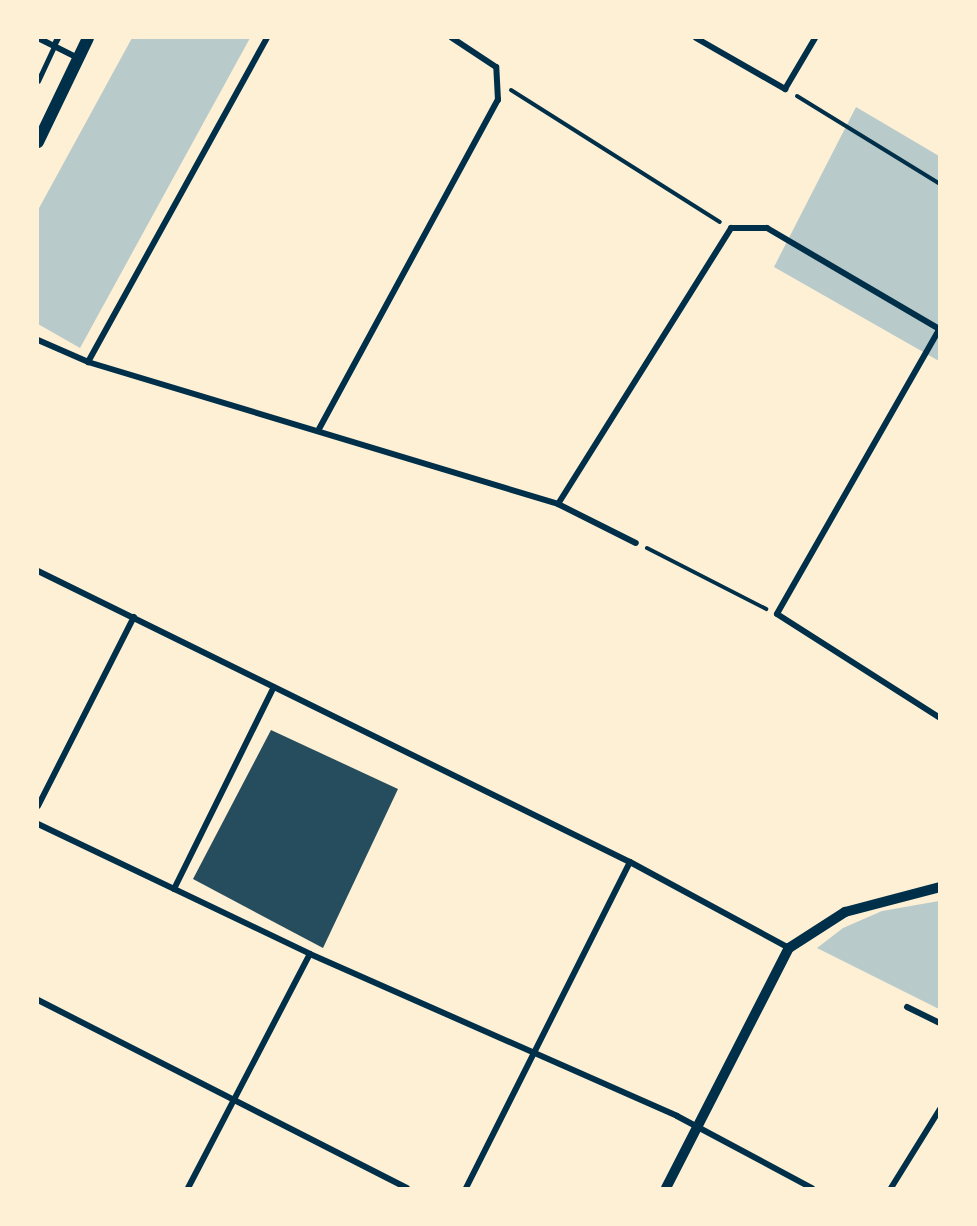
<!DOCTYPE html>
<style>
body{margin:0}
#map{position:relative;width:977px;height:1226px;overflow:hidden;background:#fdf0d5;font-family:Spectral,serif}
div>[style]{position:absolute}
.green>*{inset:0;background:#b9caca}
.building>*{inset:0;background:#264d5e}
.path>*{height:4px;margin:-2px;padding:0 2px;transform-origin:2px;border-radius:2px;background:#003049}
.service>*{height:4.5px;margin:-2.25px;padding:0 2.25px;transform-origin:2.25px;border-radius:2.25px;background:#003049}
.minor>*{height:6px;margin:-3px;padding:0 3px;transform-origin:3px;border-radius:3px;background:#003049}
.tertiary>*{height:10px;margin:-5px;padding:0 5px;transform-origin:5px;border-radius:5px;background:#003049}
.secondary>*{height:12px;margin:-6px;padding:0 6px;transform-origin:6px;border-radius:6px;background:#003049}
span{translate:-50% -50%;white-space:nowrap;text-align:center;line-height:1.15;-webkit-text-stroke:6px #fdf0d5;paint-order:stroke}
.frame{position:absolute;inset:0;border:39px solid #fdf0d5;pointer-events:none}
</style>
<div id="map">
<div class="green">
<i style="clip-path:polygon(132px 38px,250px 38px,80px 348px,38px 324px,38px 210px)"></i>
<i style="clip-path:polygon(856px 107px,939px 156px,939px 361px,774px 267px)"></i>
<i style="clip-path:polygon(939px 901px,939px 1009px,817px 948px,843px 928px,882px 911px)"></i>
</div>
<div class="building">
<i style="clip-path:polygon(271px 730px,398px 789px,323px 948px,193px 879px)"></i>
</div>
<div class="path">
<i style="left:511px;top:90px;width:247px;rotate:32.3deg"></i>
<i style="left:797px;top:96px;width:168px;rotate:31.6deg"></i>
<i style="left:647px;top:548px;width:134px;rotate:27.1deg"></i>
</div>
<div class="service">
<i style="left:38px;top:81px;width:38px;rotate:-65deg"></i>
</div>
<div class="minor">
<i style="left:38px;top:38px;width:45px;rotate:26.6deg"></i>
<i style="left:696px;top:38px;width:103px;rotate:29.8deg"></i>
<i style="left:785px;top:89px;width:59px;rotate:-59.5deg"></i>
<i style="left:54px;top:46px;width:9px;rotate:-63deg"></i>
<i style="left:940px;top:328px;width:329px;rotate:119.7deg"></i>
<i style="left:777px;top:614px;width:193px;rotate:32.5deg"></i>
<i style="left:38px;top:340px;width:55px;rotate:23.7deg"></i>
<i style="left:88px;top:362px;width:491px;rotate:16.8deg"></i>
<i style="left:558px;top:504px;width:87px;rotate:26.6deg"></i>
<i style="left:88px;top:362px;width:370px;rotate:-61.1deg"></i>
<i style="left:319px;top:429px;width:375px;rotate:-61.5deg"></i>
<i style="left:498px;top:100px;width:33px;rotate:-93deg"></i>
<i style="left:496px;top:67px;width:53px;rotate:-146.6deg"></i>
<i style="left:558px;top:504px;width:326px;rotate:-57.9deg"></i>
<i style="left:731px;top:228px;width:36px"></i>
<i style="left:767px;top:228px;width:199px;rotate:30.4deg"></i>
<i style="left:38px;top:571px;width:660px;rotate:26.18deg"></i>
<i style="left:630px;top:862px;width:181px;rotate:28.4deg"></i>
<i style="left:38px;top:806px;width:212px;rotate:-63.1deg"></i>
<i style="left:38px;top:824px;width:301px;rotate:25.5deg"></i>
<i style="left:310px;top:954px;width:401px;rotate:23.8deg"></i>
<i style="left:677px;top:1116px;width:153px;rotate:28.1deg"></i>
<i style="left:174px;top:889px;width:225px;rotate:-63.7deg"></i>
<i style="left:38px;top:1000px;width:414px;rotate:27deg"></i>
<i style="left:907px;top:1007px;width:37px;rotate:26deg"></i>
<i style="left:188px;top:1188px;width:264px;rotate:-62.5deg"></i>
<i style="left:466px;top:1188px;width:365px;rotate:-63.3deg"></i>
<i style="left:891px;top:1188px;width:93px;rotate:-58.2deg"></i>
</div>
<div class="tertiary">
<i style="left:666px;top:1188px;width:270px;rotate:-62.9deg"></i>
<i style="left:789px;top:948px;width:67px;rotate:-32.7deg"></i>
<i style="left:845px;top:912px;width:98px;rotate:-14.7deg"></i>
</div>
<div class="secondary">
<i style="left:38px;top:142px;width:115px;rotate:-64.3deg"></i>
</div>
<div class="frame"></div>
</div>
